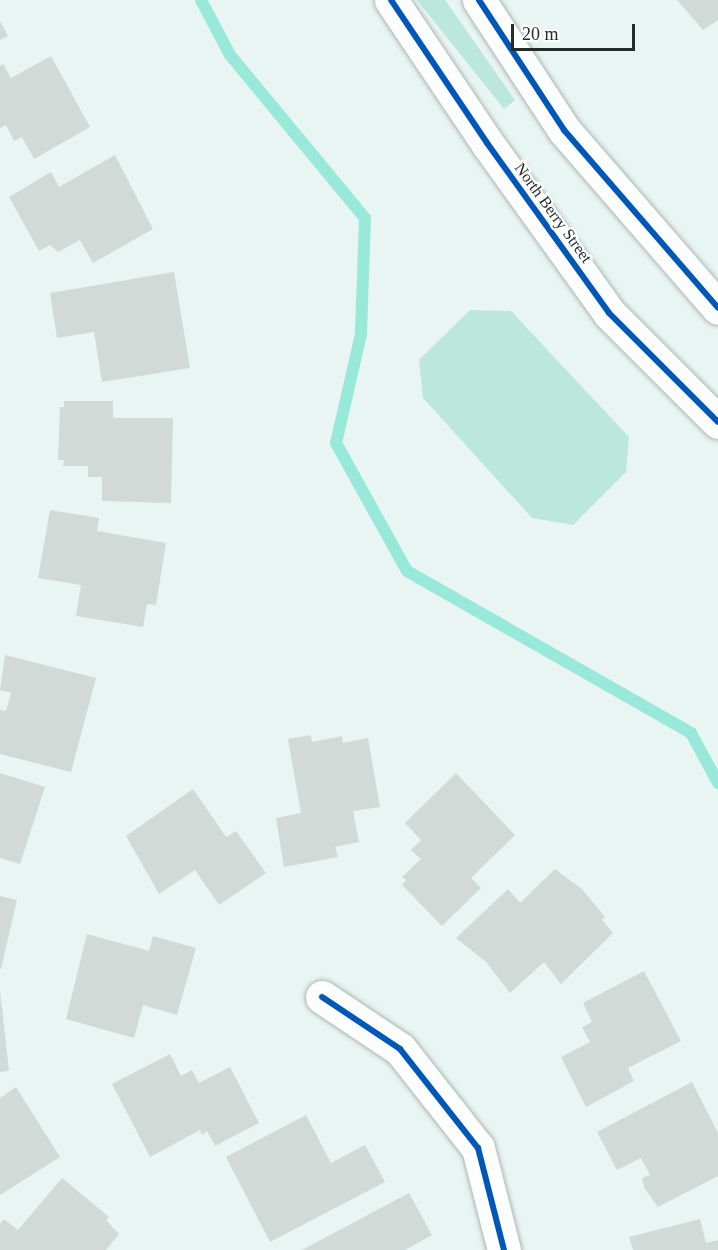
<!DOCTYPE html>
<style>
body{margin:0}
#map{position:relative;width:718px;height:1250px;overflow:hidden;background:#e9f5f2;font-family:Georgia,serif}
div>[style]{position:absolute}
.green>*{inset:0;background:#bbe7dd}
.stream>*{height:12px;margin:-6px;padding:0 6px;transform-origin:6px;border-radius:6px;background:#98e9d9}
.building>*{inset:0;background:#d1dad7}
.roads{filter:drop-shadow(0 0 2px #aeb7b4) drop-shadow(0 0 2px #aeb7b4)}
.street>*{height:33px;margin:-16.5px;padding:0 16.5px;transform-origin:16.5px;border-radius:16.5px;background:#fcfefd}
.secondary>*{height:33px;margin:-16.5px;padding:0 16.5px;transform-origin:16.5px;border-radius:16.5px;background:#fcfefd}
.cycleway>*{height:6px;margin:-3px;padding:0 3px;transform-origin:3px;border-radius:3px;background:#0057b8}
span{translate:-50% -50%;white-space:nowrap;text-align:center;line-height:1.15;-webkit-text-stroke:4.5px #fff;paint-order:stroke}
.street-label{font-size:16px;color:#232c2a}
.scale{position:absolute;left:511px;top:24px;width:124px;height:27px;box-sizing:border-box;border:3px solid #232c2a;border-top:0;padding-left:8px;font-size:18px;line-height:21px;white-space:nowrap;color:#232c2a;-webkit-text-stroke:4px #fff;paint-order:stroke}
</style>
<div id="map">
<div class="green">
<i style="clip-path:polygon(417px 0,445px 0,515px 100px,504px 109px)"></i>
<i style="clip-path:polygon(470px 310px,511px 311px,629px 437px,626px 472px,573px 525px,532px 518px,423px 398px,419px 360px)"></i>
</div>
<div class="stream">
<i style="left:201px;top:0;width:62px;rotate:62.2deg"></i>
<i style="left:230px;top:55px;width:212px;rotate:50.4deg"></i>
<i style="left:365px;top:218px;width:116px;rotate:92deg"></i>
<i style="left:361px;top:334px;width:112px;rotate:102.9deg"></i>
<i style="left:336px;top:443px;width:146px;rotate:61deg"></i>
<i style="left:407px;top:571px;width:327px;rotate:29.7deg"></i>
<i style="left:691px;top:733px;width:57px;rotate:61.6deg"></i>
</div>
<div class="building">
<i style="clip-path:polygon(677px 0,718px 0,718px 20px,703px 30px)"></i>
<i style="clip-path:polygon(0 21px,8px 36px,0 40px)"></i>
<i style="clip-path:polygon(51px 56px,90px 127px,34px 159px,22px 137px,14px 141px,6px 125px,0 128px,0 66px,3px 64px,11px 78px)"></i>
<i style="clip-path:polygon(115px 155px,153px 229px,93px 263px,80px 240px,58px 252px,50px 245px,39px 251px,9px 197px,51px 172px,59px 187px)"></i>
<i style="clip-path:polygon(174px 272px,190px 368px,102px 382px,94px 332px,57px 338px,50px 293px)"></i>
<i style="clip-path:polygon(64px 401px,113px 401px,113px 418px,173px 418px,171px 503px,102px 501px,102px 477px,88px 477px,88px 466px,63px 466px,64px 460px,58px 460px,60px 407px,64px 407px)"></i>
<i style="clip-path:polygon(50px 510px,99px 518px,97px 531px,166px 543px,156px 605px,147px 604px,143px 627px,76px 616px,81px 585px,38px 578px)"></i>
<i style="clip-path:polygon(5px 655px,96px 678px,71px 772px,0 754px,0 710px,6px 711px,11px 693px,0 690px)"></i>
<i style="clip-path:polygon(311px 735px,312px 742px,342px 736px,343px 743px,368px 738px,380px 807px,353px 811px,359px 842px,335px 847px,338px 857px,284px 867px,276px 818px,301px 813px,288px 739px)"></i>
<i style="clip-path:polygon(0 773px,45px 787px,20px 864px,0 858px)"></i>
<i style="clip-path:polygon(456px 773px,515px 835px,471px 878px,481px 888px,442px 926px,402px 885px,406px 880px,402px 877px,421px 859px,411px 850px,421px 840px,405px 823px)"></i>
<i style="clip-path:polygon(193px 789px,226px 837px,236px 831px,266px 873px,219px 905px,195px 870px,159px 894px,126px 836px)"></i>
<i style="clip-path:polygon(555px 869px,582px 889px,605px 917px,602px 920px,613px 933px,561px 984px,544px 962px,510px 993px,486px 962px,456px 938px,508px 889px,520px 903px)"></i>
<i style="clip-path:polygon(0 896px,17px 900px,1px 969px,0 969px)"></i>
<i style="clip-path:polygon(87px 934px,149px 951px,153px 936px,196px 948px,177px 1015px,143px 1005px,134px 1038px,66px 1019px)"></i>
<i style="clip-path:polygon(644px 971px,681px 1041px,628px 1068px,634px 1081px,586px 1107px,561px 1057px,590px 1042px,582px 1027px,592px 1022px,583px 1003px)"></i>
<i style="clip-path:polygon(0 990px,9px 1071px,0 1072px)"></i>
<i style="clip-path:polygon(170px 1054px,181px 1076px,192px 1070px,199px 1083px,230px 1067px,259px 1123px,215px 1146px,207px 1131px,202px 1135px,200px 1130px,150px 1157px,112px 1084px)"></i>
<i style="clip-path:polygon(692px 1082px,718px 1133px,718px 1176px,658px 1207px,645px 1189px,642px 1178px,650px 1175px,641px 1158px,617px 1170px,597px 1132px)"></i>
<i style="clip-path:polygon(16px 1087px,60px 1157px,0 1195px,0 1098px)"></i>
<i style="clip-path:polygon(306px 1115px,331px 1163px,365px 1145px,385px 1182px,270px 1242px,226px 1157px)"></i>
<i style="clip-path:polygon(62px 1178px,109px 1217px,106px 1220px,119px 1234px,106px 1250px,0 1250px,0 1224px,4px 1219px,18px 1230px)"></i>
<i style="clip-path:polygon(409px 1193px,432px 1235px,405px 1250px,302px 1250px)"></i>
<i style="clip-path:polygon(700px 1219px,706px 1243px,718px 1240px,718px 1250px,633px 1250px,629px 1237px)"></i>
</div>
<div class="roads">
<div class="street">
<i style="left:322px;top:997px;width:94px;rotate:33.7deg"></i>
<i style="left:400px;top:1049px;width:126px;rotate:51.8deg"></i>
<i style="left:478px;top:1148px;width:105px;rotate:75.7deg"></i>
</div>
<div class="secondary">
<i style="left:391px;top:0;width:172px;rotate:56.1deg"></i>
<i style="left:487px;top:143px;width:209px;rotate:54.3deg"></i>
<i style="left:609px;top:313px;width:154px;rotate:45deg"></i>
<i style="left:479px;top:0;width:155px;rotate:56.8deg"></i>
<i style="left:564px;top:130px;width:235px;rotate:49.1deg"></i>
</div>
</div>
<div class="cycleway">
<i style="left:391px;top:0;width:172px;rotate:56.1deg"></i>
<i style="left:487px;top:143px;width:209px;rotate:54.3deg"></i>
<i style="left:609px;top:313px;width:154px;rotate:45deg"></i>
<i style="left:479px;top:0;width:155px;rotate:56.8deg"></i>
<i style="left:564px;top:130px;width:235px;rotate:49.1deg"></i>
<i style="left:322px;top:997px;width:94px;rotate:33.7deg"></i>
<i style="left:400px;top:1049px;width:126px;rotate:51.8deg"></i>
<i style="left:478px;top:1148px;width:105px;rotate:75.7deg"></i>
</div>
<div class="street-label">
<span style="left:553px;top:213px;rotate:54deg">North Berry Street</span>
</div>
<div class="scale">20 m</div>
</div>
